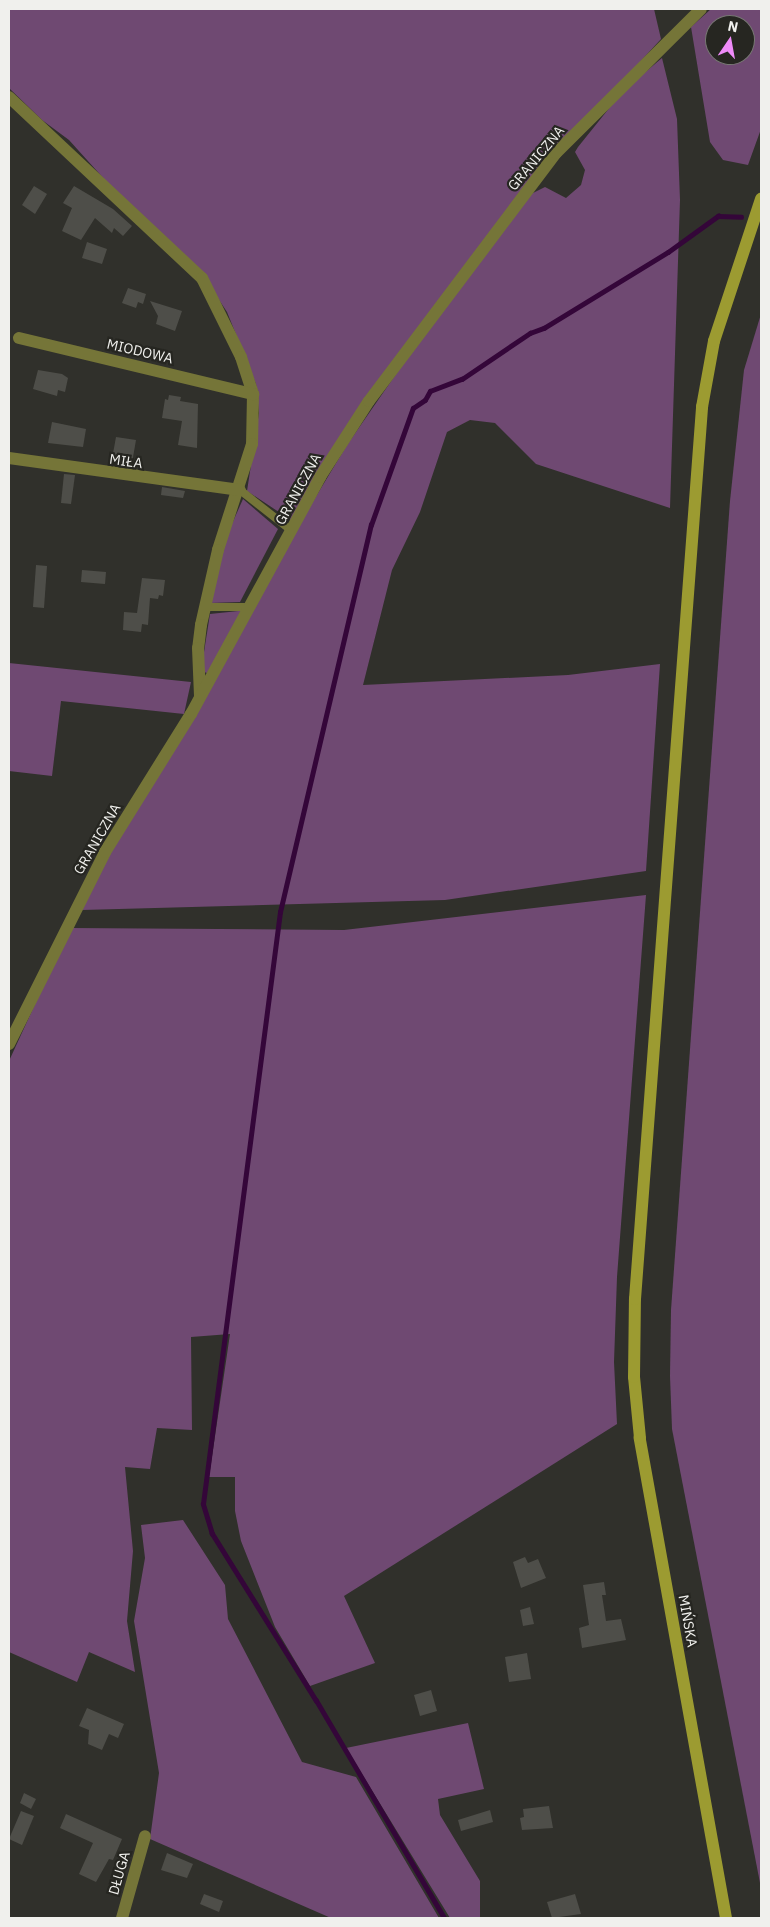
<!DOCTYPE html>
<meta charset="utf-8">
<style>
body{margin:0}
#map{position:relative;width:770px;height:1927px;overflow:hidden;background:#30302b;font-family:"IBM Plex Sans",sans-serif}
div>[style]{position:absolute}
.green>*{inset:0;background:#6f4972}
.stream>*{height:4.5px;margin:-2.25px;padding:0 2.25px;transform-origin:2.25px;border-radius:2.25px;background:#340639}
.building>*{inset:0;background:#4e4e49}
.lane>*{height:8px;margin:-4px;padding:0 4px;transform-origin:4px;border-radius:4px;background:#757538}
.street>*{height:12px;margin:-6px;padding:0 6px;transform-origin:6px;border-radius:6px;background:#757538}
.secondary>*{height:12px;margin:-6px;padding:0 6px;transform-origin:6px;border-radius:6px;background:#9c9b31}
span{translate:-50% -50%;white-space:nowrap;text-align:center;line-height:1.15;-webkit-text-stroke:4.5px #262621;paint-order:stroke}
.street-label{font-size:14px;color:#f0f0ed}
.frame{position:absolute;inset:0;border:10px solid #f0f0ed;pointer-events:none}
.north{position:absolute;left:705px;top:15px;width:50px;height:50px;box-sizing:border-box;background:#262621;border:1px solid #777773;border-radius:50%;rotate:12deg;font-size:14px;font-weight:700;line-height:20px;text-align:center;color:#f0f0ed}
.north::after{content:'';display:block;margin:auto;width:18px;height:22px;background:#ee8bf8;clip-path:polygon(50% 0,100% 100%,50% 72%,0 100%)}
</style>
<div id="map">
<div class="green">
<i style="clip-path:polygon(9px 9px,654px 9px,661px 39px,520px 192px,291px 520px,247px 491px,259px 413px,256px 384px,227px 312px,202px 274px,133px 211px,69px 140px,42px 120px,9px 88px)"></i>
<i style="clip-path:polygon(evenodd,711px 9px,761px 9px,761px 129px,748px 165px,723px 160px,710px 142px,691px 27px,711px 9px,715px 25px,745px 25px,745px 55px,715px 55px,715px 25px)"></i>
<i style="clip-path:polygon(662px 58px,677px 119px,680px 200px,670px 508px,536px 464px,495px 423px,470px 420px,447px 432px,420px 512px,392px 570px,363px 685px,568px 675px,660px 664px,646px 871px,445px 900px,82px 910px,98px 873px,294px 533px,347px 445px,403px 364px,529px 195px,545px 187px,566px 198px,581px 185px,585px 170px,575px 152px,578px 147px,623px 91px)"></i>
<i style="clip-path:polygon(761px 314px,761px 1888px,672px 1429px,670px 1376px,671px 1310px,730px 501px,744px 370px)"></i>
<i style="clip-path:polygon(243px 499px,278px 529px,240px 602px,210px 603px,223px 544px)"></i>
<i style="clip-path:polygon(248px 610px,207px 673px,201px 671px,210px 614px)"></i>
<i style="clip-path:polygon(9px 663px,191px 682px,184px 714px,61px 701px,52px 776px,9px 771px)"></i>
<i style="clip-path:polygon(646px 895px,617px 1277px,614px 1362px,617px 1424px,344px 1596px,375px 1663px,310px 1686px,275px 1627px,241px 1541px,235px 1511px,235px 1477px,209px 1477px,230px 1334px,191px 1337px,192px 1430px,157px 1428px,150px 1469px,125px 1467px,133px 1551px,127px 1621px,135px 1672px,89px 1652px,77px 1682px,9px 1652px,9px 1061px,70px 928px,344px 930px)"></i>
<i style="clip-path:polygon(183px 1520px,225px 1585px,228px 1619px,302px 1762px,356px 1777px,439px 1918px,331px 1918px,150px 1839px,159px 1773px,134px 1621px,145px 1558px,141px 1525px)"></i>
<i style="clip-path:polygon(468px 1723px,484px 1789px,438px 1799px,440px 1815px,480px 1881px,480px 1918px,450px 1918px,346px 1748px)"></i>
</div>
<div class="stream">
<i style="left:444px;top:1918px;width:252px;rotate:-120.5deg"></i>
<i style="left:316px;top:1701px;width:197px;rotate:-121.9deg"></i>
<i style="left:212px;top:1534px;width:31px;rotate:-107deg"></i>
<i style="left:203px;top:1504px;width:597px;rotate:-82.59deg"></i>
<i style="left:280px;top:912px;width:398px;rotate:-76.8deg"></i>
<i style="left:371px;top:525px;width:124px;rotate:-70.3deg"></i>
<i style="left:413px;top:408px;width:14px;rotate:-34deg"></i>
<i style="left:425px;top:400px;width:10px;rotate:-61deg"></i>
<i style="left:430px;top:391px;width:34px;rotate:-21deg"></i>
<i style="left:462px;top:379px;width:82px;rotate:-34.1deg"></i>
<i style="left:530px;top:333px;width:15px;rotate:-20deg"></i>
<i style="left:544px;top:328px;width:145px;rotate:-31.5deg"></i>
<i style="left:668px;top:252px;width:62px;rotate:-35.8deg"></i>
<i style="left:718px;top:216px;width:23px;rotate:2deg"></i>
</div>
<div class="building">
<i style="clip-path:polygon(34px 186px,47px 194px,35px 214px,22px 205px)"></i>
<i style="clip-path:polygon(74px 186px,113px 209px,132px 226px,123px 236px,114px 228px,112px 233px,95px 218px,81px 240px,62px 231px,72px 208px,63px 203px)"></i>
<i style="clip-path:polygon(87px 242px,107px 249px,102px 264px,82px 258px)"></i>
<i style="clip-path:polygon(128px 288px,146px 294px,143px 304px,138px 302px,136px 308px,122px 303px)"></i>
<i style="clip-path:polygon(150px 301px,182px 311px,175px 331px,156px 324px,158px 316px)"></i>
<i style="clip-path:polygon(38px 370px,62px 374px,68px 378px,65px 392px,58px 390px,57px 396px,33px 389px)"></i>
<i style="clip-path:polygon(169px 395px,181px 397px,180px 401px,198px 404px,197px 448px,178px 445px,182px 421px,162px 418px,165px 399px,168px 400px)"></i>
<i style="clip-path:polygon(52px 422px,86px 429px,83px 447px,48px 443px)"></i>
<i style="clip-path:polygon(116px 437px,136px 440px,132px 463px,112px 459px)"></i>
<i style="clip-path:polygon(64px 474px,75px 475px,71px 504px,61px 503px)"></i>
<i style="clip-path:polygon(162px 487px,185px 491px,183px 498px,161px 495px)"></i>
<i style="clip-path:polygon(36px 565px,47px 566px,44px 608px,33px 607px)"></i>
<i style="clip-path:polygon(82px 570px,106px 572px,105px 584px,81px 582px)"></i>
<i style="clip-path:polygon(142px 578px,165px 580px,163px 596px,159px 595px,158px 599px,150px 598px,148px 625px,142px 624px,141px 632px,123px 630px,124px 612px,137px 613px)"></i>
<i style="clip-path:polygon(525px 1557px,528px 1563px,538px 1559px,546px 1578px,521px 1588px,513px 1562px)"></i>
<i style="clip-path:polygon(604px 1582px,606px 1595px,602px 1595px,606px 1621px,621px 1619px,626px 1640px,582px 1648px,579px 1628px,589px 1625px,583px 1585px)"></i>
<i style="clip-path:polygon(530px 1607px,534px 1624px,523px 1626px,520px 1610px)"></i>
<i style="clip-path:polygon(527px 1653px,531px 1679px,509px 1682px,505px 1657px)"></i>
<i style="clip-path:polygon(431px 1690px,437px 1711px,420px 1716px,414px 1695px)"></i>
<i style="clip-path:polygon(87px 1708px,124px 1724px,118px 1738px,109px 1734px,102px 1750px,88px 1744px,89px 1730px,79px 1726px)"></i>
<i style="clip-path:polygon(24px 1793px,36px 1799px,31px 1809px,20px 1803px)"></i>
<i style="clip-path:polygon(549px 1806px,553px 1828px,522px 1830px,520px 1818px,524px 1817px,523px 1809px)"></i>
<i style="clip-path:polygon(490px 1810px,493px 1822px,461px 1831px,458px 1820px)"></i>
<i style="clip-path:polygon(21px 1811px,34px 1816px,22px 1845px,9px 1839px)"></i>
<i style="clip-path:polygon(66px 1814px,122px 1839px,113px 1860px,109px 1859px,96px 1882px,79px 1874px,93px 1843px,60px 1828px)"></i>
<i style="clip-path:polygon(167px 1853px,193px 1864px,187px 1878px,161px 1870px)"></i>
<i style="clip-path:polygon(204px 1894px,223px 1901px,219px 1912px,200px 1904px)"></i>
<i style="clip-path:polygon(575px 1894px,581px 1914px,552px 1918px,547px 1902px)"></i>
</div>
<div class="lane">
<i style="left:240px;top:490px;width:66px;rotate:38.3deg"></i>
<i style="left:205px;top:607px;width:45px"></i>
</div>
<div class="street">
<i style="left:9px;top:97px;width:265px;rotate:43.2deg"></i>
<i style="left:202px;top:278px;width:88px;rotate:63.7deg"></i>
<i style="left:241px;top:357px;width:39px;rotate:72deg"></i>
<i style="left:253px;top:394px;width:50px;rotate:91.1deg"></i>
<i style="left:252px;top:444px;width:111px;rotate:107.8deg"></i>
<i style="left:218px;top:550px;width:77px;rotate:102.8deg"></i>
<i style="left:201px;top:625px;width:23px;rotate:97deg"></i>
<i style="left:198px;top:648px;width:48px;rotate:87.6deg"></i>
<i style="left:19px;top:338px;width:241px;rotate:13.5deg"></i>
<i style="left:9px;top:458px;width:233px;rotate:7.9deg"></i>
<i style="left:9px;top:1044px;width:215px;rotate:-63.4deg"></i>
<i style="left:105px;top:852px;width:163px;rotate:-58.1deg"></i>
<i style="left:191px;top:714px;width:270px;rotate:-61.4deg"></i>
<i style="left:320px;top:477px;width:90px;rotate:-57.2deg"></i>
<i style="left:369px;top:401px;width:311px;rotate:-53deg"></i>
<i style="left:556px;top:153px;width:204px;rotate:-44.8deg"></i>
<i style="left:122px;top:1918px;width:85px;rotate:-74.3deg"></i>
</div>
<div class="secondary">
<i style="left:726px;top:1918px;width:488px;rotate:-100.2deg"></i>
<i style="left:640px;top:1438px;width:61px;rotate:-95.6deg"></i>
<i style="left:634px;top:1377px;width:78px;rotate:-89.3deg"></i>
<i style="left:635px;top:1299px;width:895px;rotate:-85.7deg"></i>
<i style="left:702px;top:407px;width:67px;rotate:-79.7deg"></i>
<i style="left:714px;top:341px;width:150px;rotate:-71.7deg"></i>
</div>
<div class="street-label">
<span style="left:536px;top:158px;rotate:-50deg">GRANICZNA</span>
<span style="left:140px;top:351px;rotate:13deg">MIODOWA</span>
<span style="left:126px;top:461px;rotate:8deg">MIŁA</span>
<span style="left:298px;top:489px;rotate:-61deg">GRANICZNA</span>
<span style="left:97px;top:839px;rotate:-60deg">GRANICZNA</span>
<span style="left:688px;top:1621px;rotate:80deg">MIŃSKA</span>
<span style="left:119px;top:1873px;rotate:-74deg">DŁUGA</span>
</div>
<div class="frame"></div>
<div class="north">N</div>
</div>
